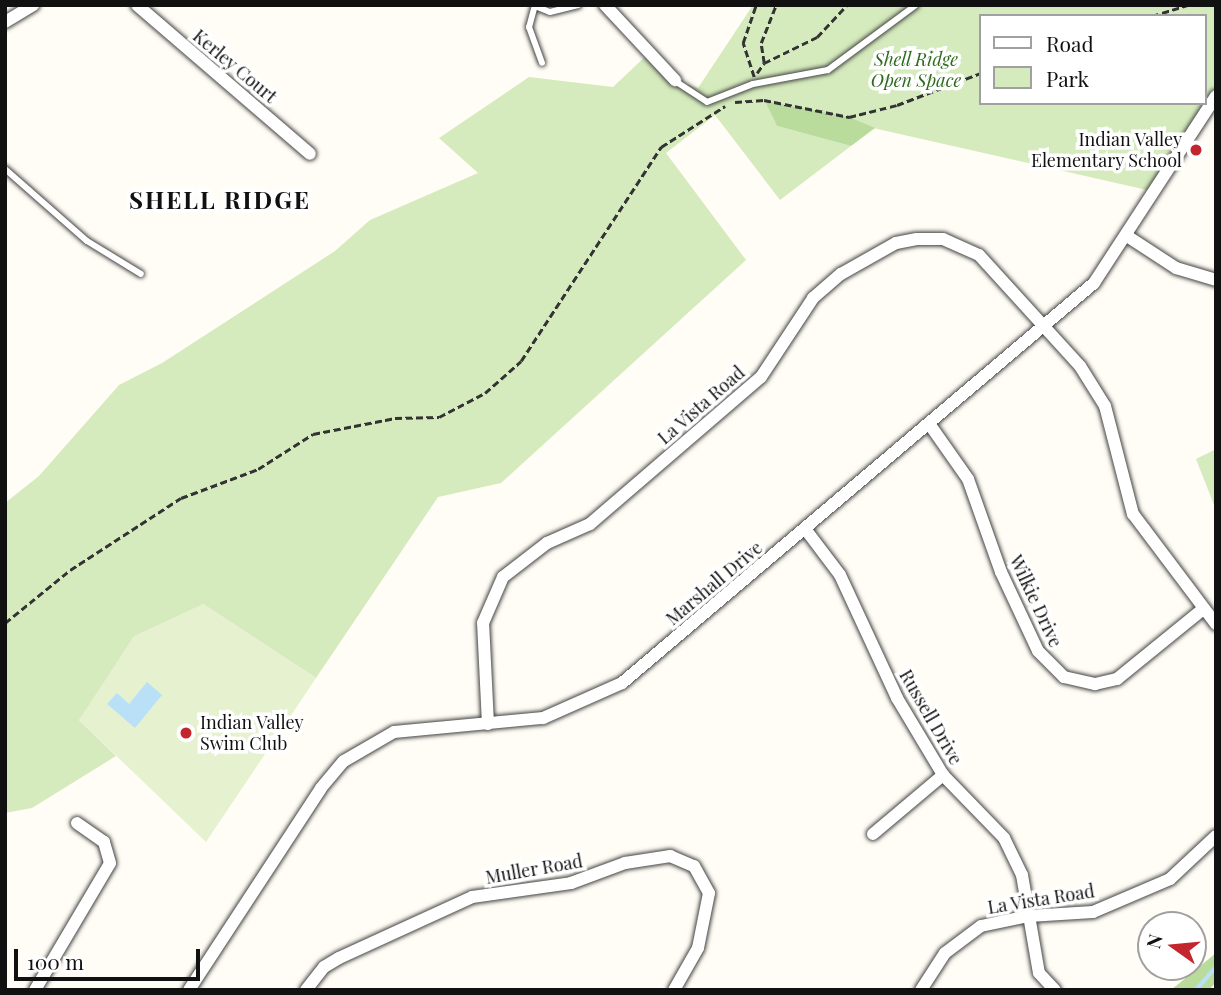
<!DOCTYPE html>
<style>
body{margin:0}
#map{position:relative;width:1221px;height:995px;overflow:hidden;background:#fffdf5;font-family:"Playfair Display",serif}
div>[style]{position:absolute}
.green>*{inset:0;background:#d5ebbd}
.forest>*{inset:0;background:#b9dc9c}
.pitch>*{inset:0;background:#e6f2cf}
.water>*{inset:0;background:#b9e0f7}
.stream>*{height:3.5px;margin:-1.75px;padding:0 1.75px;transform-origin:1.75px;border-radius:1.75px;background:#b9e0f7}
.path>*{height:2.5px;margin-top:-1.25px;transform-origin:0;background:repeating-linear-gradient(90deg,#333 0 7px,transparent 0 10.5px)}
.roads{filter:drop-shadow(0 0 2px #444) drop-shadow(0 0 2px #444)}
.service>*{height:6px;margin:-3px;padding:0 3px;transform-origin:3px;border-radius:3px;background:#fff}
.minor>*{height:12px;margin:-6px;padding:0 6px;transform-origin:6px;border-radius:6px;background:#fff}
.dots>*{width:19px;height:19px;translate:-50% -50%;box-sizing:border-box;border:4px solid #fff;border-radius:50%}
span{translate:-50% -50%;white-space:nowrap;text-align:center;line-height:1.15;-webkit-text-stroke:7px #fff;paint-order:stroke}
.park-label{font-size:18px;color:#2f6b1f;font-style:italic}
.street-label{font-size:18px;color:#111}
.poi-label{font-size:18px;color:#111}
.right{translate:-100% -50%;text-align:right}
.left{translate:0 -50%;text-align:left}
.district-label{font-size:24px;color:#111;font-weight:700;letter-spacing:2px}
.frame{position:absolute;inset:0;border:7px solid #111;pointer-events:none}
.legend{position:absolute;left:979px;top:14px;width:228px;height:91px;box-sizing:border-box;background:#fff;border:2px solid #a0a0a0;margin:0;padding:9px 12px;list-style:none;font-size:21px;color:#111}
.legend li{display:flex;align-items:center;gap:14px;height:35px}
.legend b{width:35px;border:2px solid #a0a0a0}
.north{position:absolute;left:1137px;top:911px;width:70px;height:70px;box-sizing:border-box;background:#fff;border:2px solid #a0a0a0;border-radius:50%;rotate:285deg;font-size:19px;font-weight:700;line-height:28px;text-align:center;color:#111}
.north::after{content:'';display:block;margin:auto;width:24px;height:32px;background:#c4262e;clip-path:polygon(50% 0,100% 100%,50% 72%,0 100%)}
.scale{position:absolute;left:14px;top:949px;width:186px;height:32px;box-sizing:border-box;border:4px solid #111;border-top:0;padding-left:9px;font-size:21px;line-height:24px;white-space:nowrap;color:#111;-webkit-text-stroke:5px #fff;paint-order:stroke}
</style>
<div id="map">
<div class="green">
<i style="clip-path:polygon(evenodd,753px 5px,1216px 5px,1216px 96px,1147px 190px,767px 104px,777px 126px,851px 146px,780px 200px,715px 115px,666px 153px,746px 260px,501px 483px,438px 497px,316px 678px,203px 604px,79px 720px,116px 756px,32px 808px,5px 813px,5px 503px,39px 476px,119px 385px,162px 363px,335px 251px,370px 220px,478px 173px,439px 138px,529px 77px,613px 87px,649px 53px,675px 80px,698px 88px,753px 5px,981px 16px,1205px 16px,1205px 103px,981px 103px,981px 16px)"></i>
<i style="clip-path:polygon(1216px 449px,1216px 510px,1196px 459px)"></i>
</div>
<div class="forest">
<i style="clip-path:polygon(765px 101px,849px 117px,875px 128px,851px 146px,777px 126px)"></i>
<i style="clip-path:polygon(1216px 953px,1216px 982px,1209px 990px,1171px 990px)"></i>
</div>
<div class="pitch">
<i style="clip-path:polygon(203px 604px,316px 678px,206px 842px,79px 720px,134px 636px)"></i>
</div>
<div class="water">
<i style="clip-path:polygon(147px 682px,162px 695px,135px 728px,107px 704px,117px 693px,129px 704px)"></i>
</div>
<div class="stream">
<i style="left:1196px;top:990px;width:30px;rotate:-49deg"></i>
</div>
<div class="path">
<i style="left:1152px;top:16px;width:37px;rotate:-17deg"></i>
<i style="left:764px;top:63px;width:59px;rotate:-26.1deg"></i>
<i style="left:817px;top:37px;width:44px;rotate:-46.8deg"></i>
<i style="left:757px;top:73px;width:12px;rotate:-55deg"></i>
<i style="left:764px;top:63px;width:20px;rotate:-99deg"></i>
<i style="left:761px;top:43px;width:41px;rotate:-68.5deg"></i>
<i style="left:754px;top:77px;width:36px;rotate:-108deg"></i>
<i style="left:743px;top:43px;width:40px;rotate:-71.1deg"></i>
<i style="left:735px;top:102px;width:29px;rotate:-4deg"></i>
<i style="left:764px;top:100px;width:87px;rotate:11.3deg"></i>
<i style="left:849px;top:117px;width:49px;rotate:-14deg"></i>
<i style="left:897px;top:105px;width:90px;rotate:-20.9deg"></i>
<i style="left:5px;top:623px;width:84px;rotate:-39.2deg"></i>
<i style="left:70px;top:570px;width:132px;rotate:-33deg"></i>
<i style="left:181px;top:498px;width:82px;rotate:-20.6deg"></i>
<i style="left:258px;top:469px;width:65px;rotate:-32.5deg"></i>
<i style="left:313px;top:434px;width:84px;rotate:-11deg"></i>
<i style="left:395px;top:418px;width:44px;rotate:-1.3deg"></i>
<i style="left:439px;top:417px;width:52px;rotate:-27.6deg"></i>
<i style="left:485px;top:393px;width:48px;rotate:-41.6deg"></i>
<i style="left:521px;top:361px;width:256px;rotate:-56.8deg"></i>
<i style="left:661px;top:147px;width:76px;rotate:-32.6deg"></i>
</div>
<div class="roads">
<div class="service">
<i style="left:535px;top:5px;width:23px;rotate:105deg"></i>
<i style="left:529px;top:27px;width:38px;rotate:70deg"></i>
<i style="left:535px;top:6px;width:16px;rotate:22deg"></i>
<i style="left:550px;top:12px;width:29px;rotate:-14deg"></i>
<i style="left:675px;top:81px;width:38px;rotate:33deg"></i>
<i style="left:707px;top:102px;width:49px;rotate:-21.4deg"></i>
<i style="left:753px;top:84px;width:76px;rotate:-10.6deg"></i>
<i style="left:828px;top:70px;width:109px;rotate:-36.5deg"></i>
<i style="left:5px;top:169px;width:109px;rotate:41.3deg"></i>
<i style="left:87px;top:241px;width:63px;rotate:31.4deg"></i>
</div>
<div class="minor">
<i style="left:137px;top:5px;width:228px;rotate:40.7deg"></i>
<i style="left:605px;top:5px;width:103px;rotate:47deg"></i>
<i style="left:5px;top:22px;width:33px;rotate:-31deg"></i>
<i style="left:1127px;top:236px;width:59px;rotate:33.1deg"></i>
<i style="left:1176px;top:268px;width:42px;rotate:16.7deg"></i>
<i style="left:930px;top:425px;width:66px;rotate:54.9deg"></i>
<i style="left:968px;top:479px;width:99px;rotate:70.5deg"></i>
<i style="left:1001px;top:572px;width:87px;rotate:64.9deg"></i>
<i style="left:1038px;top:651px;width:37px;rotate:45deg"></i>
<i style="left:1064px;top:677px;width:32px;rotate:13deg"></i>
<i style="left:1095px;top:684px;width:23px;rotate:-13deg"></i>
<i style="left:1117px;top:679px;width:111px;rotate:-39.1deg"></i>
<i style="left:806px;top:530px;width:56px;rotate:52.9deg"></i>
<i style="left:840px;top:575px;width:136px;rotate:65.1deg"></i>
<i style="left:897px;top:698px;width:90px;rotate:59.1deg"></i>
<i style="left:943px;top:775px;width:88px;rotate:45.9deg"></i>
<i style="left:1004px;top:838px;width:41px;rotate:64.1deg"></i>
<i style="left:1022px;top:875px;width:99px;rotate:80.2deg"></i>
<i style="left:1039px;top:973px;width:23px;rotate:47deg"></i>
<i style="left:488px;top:724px;width:101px;rotate:-92.8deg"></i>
<i style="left:483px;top:623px;width:50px;rotate:-66.5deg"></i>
<i style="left:503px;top:577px;width:56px;rotate:-37.7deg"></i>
<i style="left:547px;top:543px;width:47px;rotate:-23.8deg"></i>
<i style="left:590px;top:524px;width:225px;rotate:-40.7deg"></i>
<i style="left:761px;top:377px;width:95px;rotate:-56.6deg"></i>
<i style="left:813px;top:298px;width:37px;rotate:-41deg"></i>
<i style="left:841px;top:274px;width:63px;rotate:-29.4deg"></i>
<i style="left:896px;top:243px;width:21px;rotate:-11deg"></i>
<i style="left:917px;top:239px;width:26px"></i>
<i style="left:943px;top:239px;width:39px;rotate:24deg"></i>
<i style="left:979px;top:255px;width:150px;rotate:47.7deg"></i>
<i style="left:1080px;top:366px;width:47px;rotate:58deg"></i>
<i style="left:1105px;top:406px;width:112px;rotate:75.5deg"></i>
<i style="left:1133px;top:514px;width:138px;rotate:53deg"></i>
<i style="left:873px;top:834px;width:92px;rotate:-40.1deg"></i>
<i style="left:35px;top:990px;width:147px;rotate:-59.4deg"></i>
<i style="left:110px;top:863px;width:22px;rotate:-106deg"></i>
<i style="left:104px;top:842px;width:33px;rotate:-145deg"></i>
<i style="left:189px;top:990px;width:241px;rotate:-56.8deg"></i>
<i style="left:321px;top:788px;width:35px;rotate:-50deg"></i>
<i style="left:344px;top:761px;width:58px;rotate:-30.1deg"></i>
<i style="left:394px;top:732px;width:150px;rotate:-5.4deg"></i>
<i style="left:543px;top:718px;width:86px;rotate:-23.9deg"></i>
<i style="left:622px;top:683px;width:619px;rotate:-40.28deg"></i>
<i style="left:1094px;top:283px;width:223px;rotate:-56.9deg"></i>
<i style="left:306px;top:990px;width:29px;rotate:-52deg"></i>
<i style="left:324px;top:967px;width:17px;rotate:-31deg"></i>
<i style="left:339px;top:958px;width:146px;rotate:-24.6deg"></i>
<i style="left:472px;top:897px;width:100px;rotate:-8deg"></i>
<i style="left:571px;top:883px;width:58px;rotate:-20.3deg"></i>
<i style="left:625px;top:863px;width:46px;rotate:-8.8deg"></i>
<i style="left:670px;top:856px;width:26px;rotate:23deg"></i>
<i style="left:694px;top:866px;width:31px;rotate:61deg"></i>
<i style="left:709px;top:893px;width:56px;rotate:101.3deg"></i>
<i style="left:698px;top:948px;width:48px;rotate:119.7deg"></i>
<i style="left:921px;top:990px;width:44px;rotate:-57deg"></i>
<i style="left:945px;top:953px;width:45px;rotate:-36.9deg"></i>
<i style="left:981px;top:926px;width:49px;rotate:-11.8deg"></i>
<i style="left:1029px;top:916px;width:64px;rotate:-3.6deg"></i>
<i style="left:1093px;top:912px;width:84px;rotate:-23.2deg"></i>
<i style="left:1170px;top:879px;width:63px;rotate:-43.1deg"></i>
</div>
</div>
<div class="dots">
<i style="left:1196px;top:150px;background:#c4262e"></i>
<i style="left:186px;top:733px;background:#c4262e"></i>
</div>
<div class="park-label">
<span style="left:916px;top:70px">Shell Ridge<br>Open Space</span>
</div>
<div class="street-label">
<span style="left:235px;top:66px;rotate:40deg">Kerley Court</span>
<span style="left:701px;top:405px;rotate:-41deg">La Vista Road</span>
<span style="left:714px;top:583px;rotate:-40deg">Marshall Drive</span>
<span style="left:1036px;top:601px;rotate:65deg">Wilkie Drive</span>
<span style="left:931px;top:717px;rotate:60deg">Russell Drive</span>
<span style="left:534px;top:869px;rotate:-10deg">Muller Road</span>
<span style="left:1041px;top:899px;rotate:-9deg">La Vista Road</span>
</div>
<div class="poi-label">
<span class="right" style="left:1182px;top:150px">Indian Valley<br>Elementary School</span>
<span class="left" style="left:200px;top:733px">Indian Valley<br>Swim Club</span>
</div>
<div class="district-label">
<span style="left:220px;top:200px">SHELL RIDGE</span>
</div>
<div class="frame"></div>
<ul class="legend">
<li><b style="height:9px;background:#fff"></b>Road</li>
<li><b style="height:19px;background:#d5ebbd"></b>Park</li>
</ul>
<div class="north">N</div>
<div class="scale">100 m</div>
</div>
